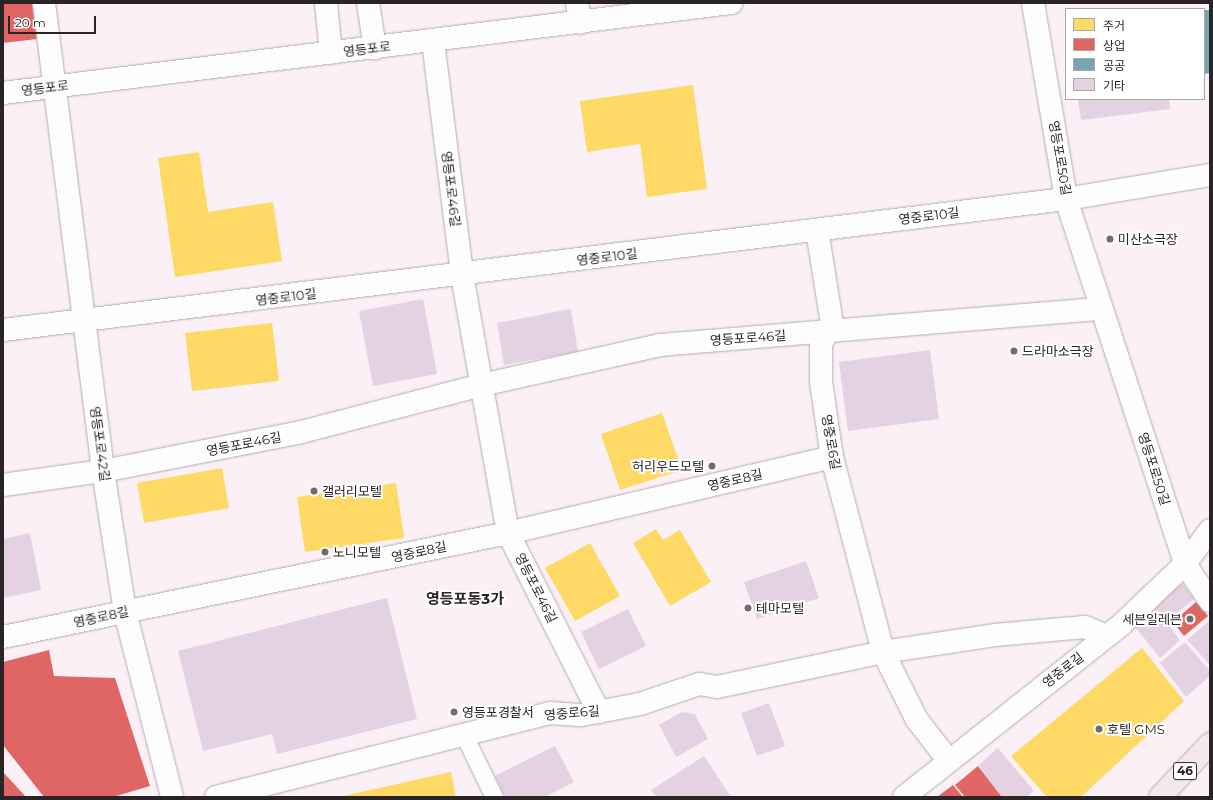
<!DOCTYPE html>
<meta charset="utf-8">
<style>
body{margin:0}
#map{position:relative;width:1213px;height:800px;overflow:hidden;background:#faf0f5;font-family:Montserrat,"Noto Sans KR",sans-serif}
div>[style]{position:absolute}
.homes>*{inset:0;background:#ffd966}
.shops>*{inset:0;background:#e06666}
.public>*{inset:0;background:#76a5af}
.building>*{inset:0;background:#e4d1e1}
.roads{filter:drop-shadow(0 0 1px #b4acb0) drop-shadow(0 0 1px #b4acb0)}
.lane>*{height:17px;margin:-8.5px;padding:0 8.5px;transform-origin:8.5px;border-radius:8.5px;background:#fefdfe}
.street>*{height:22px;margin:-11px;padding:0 11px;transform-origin:11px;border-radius:11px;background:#fefdfe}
.secondary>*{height:22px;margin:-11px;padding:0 11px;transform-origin:11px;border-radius:11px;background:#fefdfe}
.primary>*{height:22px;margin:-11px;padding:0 11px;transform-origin:11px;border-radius:11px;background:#f4e8ea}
.dots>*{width:11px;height:11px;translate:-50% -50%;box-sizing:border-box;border:2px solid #fff;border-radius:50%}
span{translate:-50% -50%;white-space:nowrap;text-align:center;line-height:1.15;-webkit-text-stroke:4px #fff;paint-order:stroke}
.shield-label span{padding:1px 3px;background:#fff;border:1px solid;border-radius:3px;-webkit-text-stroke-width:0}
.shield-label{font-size:12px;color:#2b2427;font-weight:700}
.street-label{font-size:13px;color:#2b2427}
.poi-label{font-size:13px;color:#2b2427}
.left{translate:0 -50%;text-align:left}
.right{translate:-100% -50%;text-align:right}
.quarter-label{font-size:15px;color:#2b2427;font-weight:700}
.frame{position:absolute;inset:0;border:4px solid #2b2427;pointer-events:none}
.legend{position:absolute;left:1065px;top:8px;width:140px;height:92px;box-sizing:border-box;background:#fff;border:1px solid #aaa7a9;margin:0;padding:5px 7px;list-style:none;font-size:12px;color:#2b2427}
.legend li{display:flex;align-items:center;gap:8px;height:20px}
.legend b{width:20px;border:1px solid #aaa7a9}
.scale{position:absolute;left:8px;top:16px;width:88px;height:18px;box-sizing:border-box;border:2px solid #2b2427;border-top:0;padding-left:5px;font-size:12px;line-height:14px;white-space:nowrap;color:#2b2427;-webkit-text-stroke:3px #fff;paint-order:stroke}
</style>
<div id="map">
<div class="homes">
<i style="clip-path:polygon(693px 85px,707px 189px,647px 197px,640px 144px,587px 152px,580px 101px)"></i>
<i style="clip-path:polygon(199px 152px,208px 212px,273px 202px,282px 261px,175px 277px,158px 158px)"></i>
<i style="clip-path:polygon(272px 323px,279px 381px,192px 391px,185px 333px)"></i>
<i style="clip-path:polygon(662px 413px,682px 470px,620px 490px,601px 434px)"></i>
<i style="clip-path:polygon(222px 468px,229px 508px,144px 523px,137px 483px)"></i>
<i style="clip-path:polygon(396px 483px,404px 538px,305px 552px,297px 497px)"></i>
<i style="clip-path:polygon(656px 529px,663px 540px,680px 530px,711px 582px,670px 606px,633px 543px)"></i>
<i style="clip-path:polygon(590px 543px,620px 596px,575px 621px,545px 568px)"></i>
<i style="clip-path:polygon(1142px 648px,1184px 701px,1081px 797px,1047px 797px,1011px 756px)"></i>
<i style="clip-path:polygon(451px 772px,456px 797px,343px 797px,343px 796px)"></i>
</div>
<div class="shops">
<i style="clip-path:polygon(3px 3px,32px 3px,37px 39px,3px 43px)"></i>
<i style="clip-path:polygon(1196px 602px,1208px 616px,1184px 636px,1173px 622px)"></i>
<i style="clip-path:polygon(49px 650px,54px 676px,115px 678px,150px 786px,113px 797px,44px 797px,3px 745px,3px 662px)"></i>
<i style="clip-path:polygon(978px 766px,1002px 797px,965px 797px,955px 785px)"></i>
<i style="clip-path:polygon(3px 772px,26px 797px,3px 797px)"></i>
<i style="clip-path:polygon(953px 785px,963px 797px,937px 797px)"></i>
</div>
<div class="public">
<i style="clip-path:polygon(1204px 10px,1210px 10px,1210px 73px,1204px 74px)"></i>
</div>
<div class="building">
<i style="clip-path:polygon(1078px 99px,1169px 99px,1170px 109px,1081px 120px)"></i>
<i style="clip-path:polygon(423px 299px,437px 374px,373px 386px,359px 311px)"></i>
<i style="clip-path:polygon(571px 309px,578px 352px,504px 365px,497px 323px)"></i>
<i style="clip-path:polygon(930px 350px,939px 419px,848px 431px,839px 362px)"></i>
<i style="clip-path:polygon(30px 533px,41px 590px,3px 598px,3px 539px)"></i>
<i style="clip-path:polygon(806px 561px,819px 598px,757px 619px,744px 582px)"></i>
<i style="clip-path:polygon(1173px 584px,1184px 585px,1194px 599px,1166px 622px,1180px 640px,1160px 658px,1132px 623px)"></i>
<i style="clip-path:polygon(387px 598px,417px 719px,277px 754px,272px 734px,203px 751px,178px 651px)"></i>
<i style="clip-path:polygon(628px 609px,646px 646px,599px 669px,581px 632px)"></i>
<i style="clip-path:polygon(1210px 620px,1210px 665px,1187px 640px)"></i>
<i style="clip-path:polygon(1185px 642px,1210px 671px,1210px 676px,1186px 697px,1160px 663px)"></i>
<i style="clip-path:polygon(769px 703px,785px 746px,757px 756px,741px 713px)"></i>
<i style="clip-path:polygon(682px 712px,695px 714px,708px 739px,676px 757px,659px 725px)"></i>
<i style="clip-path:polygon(555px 746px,574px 782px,545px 797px,505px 797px,495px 776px)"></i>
<i style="clip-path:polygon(998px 748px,1034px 791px,1027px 797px,1002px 797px,978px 766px)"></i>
<i style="clip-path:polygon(704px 756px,731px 797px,656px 797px,651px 790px)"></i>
</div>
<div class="roads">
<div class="lane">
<i style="left:464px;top:735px;width:69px;rotate:64.2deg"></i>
</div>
<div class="street">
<i style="left:44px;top:3px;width:472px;rotate:82.8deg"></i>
<i style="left:103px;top:471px;width:143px;rotate:81.1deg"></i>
<i style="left:125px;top:612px;width:191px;rotate:75.7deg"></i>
<i style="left:326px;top:3px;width:50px;rotate:84.3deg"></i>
<i style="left:368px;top:3px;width:46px;rotate:81.2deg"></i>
<i style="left:577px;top:3px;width:20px;rotate:81deg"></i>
<i style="left:1033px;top:3px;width:199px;rotate:80.4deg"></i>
<i style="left:1066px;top:199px;width:384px;rotate:71.9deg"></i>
<i style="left:1185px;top:564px;width:45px;rotate:56deg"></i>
<i style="left:433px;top:41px;width:236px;rotate:82.9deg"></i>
<i style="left:462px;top:275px;width:262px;rotate:79.9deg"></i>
<i style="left:508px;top:533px;width:201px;rotate:63.1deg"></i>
<i style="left:817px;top:230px;width:95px;rotate:80.9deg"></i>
<i style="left:832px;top:324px;width:23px;rotate:119deg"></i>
<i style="left:821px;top:344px;width:38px;rotate:90deg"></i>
<i style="left:821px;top:382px;width:76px;rotate:81.7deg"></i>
<i style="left:832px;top:457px;width:202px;rotate:75.3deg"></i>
<i style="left:883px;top:652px;width:76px;rotate:63.4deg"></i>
<i style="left:917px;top:720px;width:52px;rotate:52deg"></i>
<i style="left:3px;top:330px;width:1071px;rotate:-7.03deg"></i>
<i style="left:1066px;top:199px;width:146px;rotate:-9.5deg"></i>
<i style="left:3px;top:485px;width:101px;rotate:-8deg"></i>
<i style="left:103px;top:471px;width:202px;rotate:-11.1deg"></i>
<i style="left:301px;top:432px;width:186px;rotate:-14.6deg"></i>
<i style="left:481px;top:385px;width:183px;rotate:-12.6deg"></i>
<i style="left:660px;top:345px;width:443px;rotate:-4.7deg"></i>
<i style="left:3px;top:637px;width:516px;rotate:-11.64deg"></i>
<i style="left:508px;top:533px;width:333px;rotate:-13.2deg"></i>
<i style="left:216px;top:797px;width:344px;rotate:-14.1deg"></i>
<i style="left:550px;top:713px;width:31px;rotate:4deg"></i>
<i style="left:581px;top:715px;width:60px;rotate:-10.6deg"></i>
<i style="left:640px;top:704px;width:62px;rotate:-18.7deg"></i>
<i style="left:699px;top:684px;width:18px;rotate:9deg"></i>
<i style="left:717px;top:687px;width:170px;rotate:-11.9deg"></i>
<i style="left:883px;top:652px;width:113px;rotate:-8.6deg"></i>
<i style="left:995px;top:635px;width:90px;rotate:-5.1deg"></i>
<i style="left:1085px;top:627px;width:23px;rotate:23deg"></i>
<i style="left:904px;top:797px;width:278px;rotate:-38.4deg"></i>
<i style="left:1122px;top:624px;width:87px;rotate:-43.6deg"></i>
<i style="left:1185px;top:564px;width:42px;rotate:-53.7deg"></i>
</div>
<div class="secondary">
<i style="left:3px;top:93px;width:734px;rotate:-7.05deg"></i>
</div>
<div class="primary">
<i style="left:1160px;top:797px;width:73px;rotate:-46.7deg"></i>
</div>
</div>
<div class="dots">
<i style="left:1110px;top:239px;background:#736b6f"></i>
<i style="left:1014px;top:351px;background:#736b6f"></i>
<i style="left:712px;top:466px;background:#736b6f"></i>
<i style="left:314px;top:491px;background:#736b6f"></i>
<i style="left:325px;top:552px;background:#736b6f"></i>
<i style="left:748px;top:608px;background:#736b6f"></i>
<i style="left:1190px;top:619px;background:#736b6f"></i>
<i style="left:454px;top:712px;background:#736b6f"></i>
<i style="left:1099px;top:729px;background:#736b6f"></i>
</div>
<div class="shield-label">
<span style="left:1185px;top:771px">46</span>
</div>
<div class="street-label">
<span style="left:367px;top:49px;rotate:-7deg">영등포로</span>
<span style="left:45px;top:88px;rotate:-7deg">영등포로</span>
<span style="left:1060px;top:158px;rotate:80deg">영등포로50길</span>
<span style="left:451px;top:189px;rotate:83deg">영등포로46길</span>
<span style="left:929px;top:216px;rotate:-7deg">영중로10길</span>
<span style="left:607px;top:257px;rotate:-7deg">영중로10길</span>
<span style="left:286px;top:297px;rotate:-7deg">영중로10길</span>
<span style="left:748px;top:338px;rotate:-4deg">영등포로46길</span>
<span style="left:831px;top:442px;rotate:80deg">영중로6길</span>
<span style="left:100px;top:444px;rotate:82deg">영등포로42길</span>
<span style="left:244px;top:444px;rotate:-11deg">영등포로46길</span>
<span style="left:1154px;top:469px;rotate:72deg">영등포로50길</span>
<span style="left:735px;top:480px;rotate:-13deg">영중로8길</span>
<span style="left:419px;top:552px;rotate:-12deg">영중로8길</span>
<span style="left:536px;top:588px;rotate:63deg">영등포로46길</span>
<span style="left:101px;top:617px;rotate:-12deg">영중로8길</span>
<span style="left:1063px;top:670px;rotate:-38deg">영중로길</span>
<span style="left:572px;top:713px;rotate:-5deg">영중로6길</span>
</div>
<div class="poi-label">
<span class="left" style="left:1118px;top:239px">미산소극장</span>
<span class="left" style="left:1022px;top:351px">드라마소극장</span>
<span class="right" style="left:704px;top:466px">허리우드모텔</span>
<span class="left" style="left:322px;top:491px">갤러리모텔</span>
<span class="left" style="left:333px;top:552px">노니모텔</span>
<span class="left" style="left:756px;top:608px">테마모텔</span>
<span class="right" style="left:1182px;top:619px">세븐일레븐</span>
<span class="left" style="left:462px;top:712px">영등포경찰서</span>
<span class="left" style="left:1107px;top:729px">호텔 GMS</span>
</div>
<div class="quarter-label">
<span style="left:465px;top:599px">영등포동3가</span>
</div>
<div class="frame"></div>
<ul class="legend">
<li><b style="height:11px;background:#ffd966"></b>주거</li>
<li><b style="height:11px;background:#e06666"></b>상업</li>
<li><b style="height:11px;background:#76a5af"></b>공공</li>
<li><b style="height:11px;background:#e4d1e1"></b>기타</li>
</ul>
<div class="scale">20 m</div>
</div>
